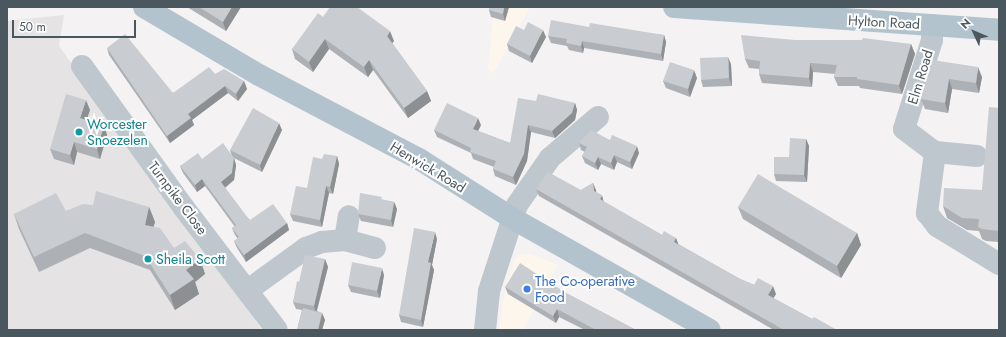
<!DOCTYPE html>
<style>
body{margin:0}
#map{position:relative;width:1006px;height:337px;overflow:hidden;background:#f4f2f2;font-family:Jost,sans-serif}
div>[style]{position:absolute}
.commercial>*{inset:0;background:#fcf6ed}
.education>*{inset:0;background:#e5e3e3}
.minor>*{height:22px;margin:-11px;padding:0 11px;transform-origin:11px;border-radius:11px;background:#bec7cd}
.major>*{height:22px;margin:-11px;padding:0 11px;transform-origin:11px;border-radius:11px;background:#b3c3ce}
.wall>*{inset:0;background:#adb0b4}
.shaded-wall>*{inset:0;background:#8d9092}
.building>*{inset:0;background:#c9cdd1}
.dots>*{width:11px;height:11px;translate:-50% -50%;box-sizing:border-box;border:2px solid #fff;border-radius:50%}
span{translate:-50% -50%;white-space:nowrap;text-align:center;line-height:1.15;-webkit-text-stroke:4px #fff;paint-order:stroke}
.street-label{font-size:14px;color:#4a575e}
.culture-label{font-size:14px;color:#0d838f}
.left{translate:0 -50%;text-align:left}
.shop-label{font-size:14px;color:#366cbe}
.frame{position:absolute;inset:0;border:8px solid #4a575e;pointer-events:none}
.north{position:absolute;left:954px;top:12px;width:40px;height:40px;-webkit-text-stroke:3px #fff;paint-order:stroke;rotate:314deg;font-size:11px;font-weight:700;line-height:16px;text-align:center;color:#4a575e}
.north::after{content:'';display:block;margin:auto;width:14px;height:18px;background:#4a575e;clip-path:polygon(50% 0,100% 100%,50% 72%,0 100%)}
.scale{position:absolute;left:12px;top:20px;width:124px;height:18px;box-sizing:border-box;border:2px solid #4a575e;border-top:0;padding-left:5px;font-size:12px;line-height:14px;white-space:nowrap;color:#4a575e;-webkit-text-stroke:3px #fff;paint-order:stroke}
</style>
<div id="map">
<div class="commercial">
<i style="clip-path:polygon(494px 7px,530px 7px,493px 74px,488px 70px)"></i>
<i style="clip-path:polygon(531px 254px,558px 265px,523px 330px,499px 330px,506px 284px,514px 262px,518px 255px)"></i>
</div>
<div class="education">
<i style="clip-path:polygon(64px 15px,59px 46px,262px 330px,7px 330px,7px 21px)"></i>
</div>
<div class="minor">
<i style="left:932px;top:25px;width:15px;rotate:90deg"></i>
<i style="left:932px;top:40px;width:93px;rotate:107.5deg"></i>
<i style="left:904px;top:129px;width:39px;rotate:37deg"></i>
<i style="left:935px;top:152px;width:42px;rotate:5.4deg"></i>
<i style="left:82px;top:66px;width:175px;rotate:54.3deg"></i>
<i style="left:184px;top:208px;width:153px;rotate:52.7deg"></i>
<i style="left:935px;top:152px;width:62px;rotate:97.5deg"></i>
<i style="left:927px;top:213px;width:16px;rotate:52deg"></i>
<i style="left:937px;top:226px;width:73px;rotate:31.5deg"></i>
<i style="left:345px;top:240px;width:24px;rotate:-81deg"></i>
<i style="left:248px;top:290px;width:72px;rotate:-35.9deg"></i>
<i style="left:306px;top:248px;width:17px;rotate:-21deg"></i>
<i style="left:322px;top:242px;width:23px;rotate:-5deg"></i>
<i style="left:345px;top:240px;width:31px;rotate:15deg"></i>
<i style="left:485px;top:330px;width:39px;rotate:-84deg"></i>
<i style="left:489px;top:291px;width:90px;rotate:-72deg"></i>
<i style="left:517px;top:205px;width:57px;rotate:-54.9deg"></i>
<i style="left:550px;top:158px;width:63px;rotate:-40.5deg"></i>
</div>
<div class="major">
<i style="left:144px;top:7px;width:134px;rotate:30.6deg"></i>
<i style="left:259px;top:75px;width:181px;rotate:27.7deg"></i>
<i style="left:419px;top:159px;width:110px;rotate:32.4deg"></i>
<i style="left:512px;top:218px;width:227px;rotate:29.5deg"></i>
<i style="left:674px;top:7px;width:326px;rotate:4deg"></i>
</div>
<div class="wall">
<i style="clip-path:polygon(187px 7px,241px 7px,226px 31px)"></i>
<i style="clip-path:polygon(489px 7px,509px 7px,505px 21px,491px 17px,489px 10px)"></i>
<i style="clip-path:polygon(323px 17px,394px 41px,392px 43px,427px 91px,431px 101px,408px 118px,373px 70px,368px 77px,329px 49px,313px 72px,295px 59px,292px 49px)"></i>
<i style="clip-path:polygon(589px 27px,664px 35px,666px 42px,663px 61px,584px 48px,583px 53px,569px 50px,567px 46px,551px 43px,548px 36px)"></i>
<i style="clip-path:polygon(524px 30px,546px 37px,532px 63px,509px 51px,507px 44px)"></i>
<i style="clip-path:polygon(795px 40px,911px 44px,915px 54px,902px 94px,860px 88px,859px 86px,838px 86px,834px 77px,835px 74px,813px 72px,812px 87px,762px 83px,759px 74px,759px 69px,749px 68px,745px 59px)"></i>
<i style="clip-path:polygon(107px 48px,173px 93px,215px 74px,244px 81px,247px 89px,238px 101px,228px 93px,192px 120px,194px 125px,170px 143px,109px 55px)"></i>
<i style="clip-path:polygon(932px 60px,982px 77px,979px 93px,952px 89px,948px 113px,925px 109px,921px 99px)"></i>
<i style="clip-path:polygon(731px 64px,732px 86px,703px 87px,701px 80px)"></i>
<i style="clip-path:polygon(697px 78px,690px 97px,666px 88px,663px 81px)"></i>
<i style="clip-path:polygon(536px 101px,575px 103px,577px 110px,575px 120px,555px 138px,531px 132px,527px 161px,516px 185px,495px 176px,493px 169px,494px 167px,473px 159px,471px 153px,437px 137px,434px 130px,481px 125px,478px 131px,510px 143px)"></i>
<i style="clip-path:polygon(999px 108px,999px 242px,986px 241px,982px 239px,979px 231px,967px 230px,947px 218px,943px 206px,982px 190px)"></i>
<i style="clip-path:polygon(90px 110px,86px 120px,104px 125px,107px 135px,100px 159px,77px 152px,74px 165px,54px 159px,50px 149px)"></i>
<i style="clip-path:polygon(282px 130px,262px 172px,234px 158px,236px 165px,234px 180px,225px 188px,247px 217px,250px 220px,287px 223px,289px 230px,246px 262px,237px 248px,234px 241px,238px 239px,235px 235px,232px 228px,235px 227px,205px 186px,197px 192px,183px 173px,180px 166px,202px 159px,232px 156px,230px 150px)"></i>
<i style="clip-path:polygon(806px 139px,809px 146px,807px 182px,776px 181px,774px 174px)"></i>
<i style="clip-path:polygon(610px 140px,639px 153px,632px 169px,617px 162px,614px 170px,601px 164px,598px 170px,585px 163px,582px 156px,585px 152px,581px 150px,579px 143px)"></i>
<i style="clip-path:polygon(337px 156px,339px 164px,333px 194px,329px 193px,322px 227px,293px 221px,290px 214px,307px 188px,322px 159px)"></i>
<i style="clip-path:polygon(593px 183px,596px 192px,604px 202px,662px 235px,676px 238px,678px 244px,740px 279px,776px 294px,773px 298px,812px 319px,837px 330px,774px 330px,539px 196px,536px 189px,581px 190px)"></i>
<i style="clip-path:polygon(383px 200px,394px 202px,397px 209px,393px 227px,361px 221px,358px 214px)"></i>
<i style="clip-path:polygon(93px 205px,149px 207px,155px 222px,153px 227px,174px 248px,200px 259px,205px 274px,195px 282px,199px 294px,175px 310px,150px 270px,90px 248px,39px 272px,19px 229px,14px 214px,66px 211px)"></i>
<i style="clip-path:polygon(738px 207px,857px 233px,861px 245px,841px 278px,743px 219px)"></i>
<i style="clip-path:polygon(437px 239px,432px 265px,434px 270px,423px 327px,401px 322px,399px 315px)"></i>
<i style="clip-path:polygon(325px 259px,328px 267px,317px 311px,322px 313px,325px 320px,322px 330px,297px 330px,302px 310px,296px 309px,293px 302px,299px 282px)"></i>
<i style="clip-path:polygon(384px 275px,380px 298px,351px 292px,348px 285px)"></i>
<i style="clip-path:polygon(505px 287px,566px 293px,636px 330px,585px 330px,559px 317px,556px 323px,508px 294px)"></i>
</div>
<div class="shaded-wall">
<i style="clip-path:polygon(232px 7px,241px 7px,226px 31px,223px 22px)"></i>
<i style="clip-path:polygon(504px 7px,509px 7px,505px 21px,503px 14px)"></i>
<i style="clip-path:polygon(543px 30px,546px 37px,532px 63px,530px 56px)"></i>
<i style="clip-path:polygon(390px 31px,394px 41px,390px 46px,387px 36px)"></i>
<i style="clip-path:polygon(664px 35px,666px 42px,663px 61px,661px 54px)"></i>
<i style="clip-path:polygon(325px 39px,329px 49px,313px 72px,309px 62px)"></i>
<i style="clip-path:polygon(582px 41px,584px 48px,583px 53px,581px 46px)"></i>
<i style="clip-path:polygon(911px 44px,915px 54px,902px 94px,899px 85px)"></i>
<i style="clip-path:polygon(728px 57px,731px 64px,732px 86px,729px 78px)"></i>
<i style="clip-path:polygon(369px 60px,373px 70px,368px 77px,364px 67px)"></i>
<i style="clip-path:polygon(810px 63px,813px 72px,812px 87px,809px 78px)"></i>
<i style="clip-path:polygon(978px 67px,982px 77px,979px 93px,976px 83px)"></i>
<i style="clip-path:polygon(694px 70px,697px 78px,690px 97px,688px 89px)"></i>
<i style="clip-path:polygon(949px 79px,952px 89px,948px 113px,945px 103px)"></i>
<i style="clip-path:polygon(244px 81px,247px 89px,238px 101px,236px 94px)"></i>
<i style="clip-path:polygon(225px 86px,228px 93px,192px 120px,194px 125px,170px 143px,167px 136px,188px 114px)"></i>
<i style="clip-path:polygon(427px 91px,431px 101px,408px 118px,404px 108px)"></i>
<i style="clip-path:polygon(86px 100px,90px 110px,84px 128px,80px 118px)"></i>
<i style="clip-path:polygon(575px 103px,577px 110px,575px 120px,555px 138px,552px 131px)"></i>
<i style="clip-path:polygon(478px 118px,481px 125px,475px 137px,473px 129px)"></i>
<i style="clip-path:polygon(279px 123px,282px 130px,262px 172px,260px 165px)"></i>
<i style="clip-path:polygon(104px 125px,107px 135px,100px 159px,97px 149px)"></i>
<i style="clip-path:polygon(528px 125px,531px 132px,527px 161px,516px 185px,513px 177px)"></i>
<i style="clip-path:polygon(806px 139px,809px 146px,807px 182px,804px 175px)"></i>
<i style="clip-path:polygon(74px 142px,77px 152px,74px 165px,70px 155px)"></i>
<i style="clip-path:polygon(637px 146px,639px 153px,632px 169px,630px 162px)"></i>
<i style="clip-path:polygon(614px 155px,617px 162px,614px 170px,611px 163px)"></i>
<i style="clip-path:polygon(337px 156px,339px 164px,333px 194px,330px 187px)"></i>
<i style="clip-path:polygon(598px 157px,601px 164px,598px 170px,595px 163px)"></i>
<i style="clip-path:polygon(234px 158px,236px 165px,234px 180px,223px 189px,221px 182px)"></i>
<i style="clip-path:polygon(202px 179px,205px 186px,197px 192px,195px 185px)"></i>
<i style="clip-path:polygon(593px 183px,596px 190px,597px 198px,594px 191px)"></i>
<i style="clip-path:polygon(326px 186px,329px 193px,322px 227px,320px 220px)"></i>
<i style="clip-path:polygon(602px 195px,604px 203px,600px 199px)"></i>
<i style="clip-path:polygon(394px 202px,397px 209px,393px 227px,391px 220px)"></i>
<i style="clip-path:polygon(149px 207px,155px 222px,150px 239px,145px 225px)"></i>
<i style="clip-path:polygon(287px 223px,289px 230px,246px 262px,244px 255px)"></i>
<i style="clip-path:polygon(435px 232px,437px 239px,432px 265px,434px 270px,423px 327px,421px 320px,428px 262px)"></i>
<i style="clip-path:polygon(857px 233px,861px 245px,841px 278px,837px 266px)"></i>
<i style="clip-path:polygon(676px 238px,679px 246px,674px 242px)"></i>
<i style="clip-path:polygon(200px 259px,205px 274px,195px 282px,199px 294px,175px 310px,170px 295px,186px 270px)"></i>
<i style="clip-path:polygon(325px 259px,328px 267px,316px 313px,314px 306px)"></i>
<i style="clip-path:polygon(382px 268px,384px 275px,380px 298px,377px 291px)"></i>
<i style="clip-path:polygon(773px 286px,776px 294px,771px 302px,768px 295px)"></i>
<i style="clip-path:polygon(557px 309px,559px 317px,556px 323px,553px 316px)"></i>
<i style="clip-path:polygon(322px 313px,325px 320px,322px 330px,318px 330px)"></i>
</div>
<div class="building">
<i style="clip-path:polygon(199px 7px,232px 7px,223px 22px)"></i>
<i style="clip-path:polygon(330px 7px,357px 7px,390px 31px,387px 36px,427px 91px,404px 108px,369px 60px,364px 67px,325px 39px,309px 62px,292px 49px,318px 13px,323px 17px)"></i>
<i style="clip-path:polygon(489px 7px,504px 7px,503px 14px,489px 10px)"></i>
<i style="clip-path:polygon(551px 20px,589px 27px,590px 23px,664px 35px,661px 54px,582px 41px,581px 46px,566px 43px,567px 39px,548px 36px)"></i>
<i style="clip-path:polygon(528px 22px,543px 30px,530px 56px,507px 44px,516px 26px,524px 30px)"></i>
<i style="clip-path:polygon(125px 34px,173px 93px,209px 67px,215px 74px,224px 69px,244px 81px,236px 94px,225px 86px,188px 114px,191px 118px,167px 136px,107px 48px)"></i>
<i style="clip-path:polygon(741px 35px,795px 40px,862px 40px,863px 38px,911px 44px,899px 85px,857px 79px,857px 77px,834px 77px,837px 65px,810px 63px,809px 78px,759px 74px,760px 61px,745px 59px)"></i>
<i style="clip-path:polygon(728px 57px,729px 78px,701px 80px,700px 58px)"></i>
<i style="clip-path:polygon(932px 60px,978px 67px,976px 83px,949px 79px,945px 103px,921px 99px)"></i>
<i style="clip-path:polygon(670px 62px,694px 70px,688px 89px,663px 81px)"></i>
<i style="clip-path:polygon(66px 94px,86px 100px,80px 118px,104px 125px,97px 149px,74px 142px,70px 155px,50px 149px)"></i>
<i style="clip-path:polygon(538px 94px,575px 103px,572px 113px,552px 131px,528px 125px,524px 154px,513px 177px,493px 169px,496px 161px,470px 152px,471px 148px,434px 130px,447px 103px,478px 118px,473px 129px,510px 143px,518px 98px,536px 101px)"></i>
<i style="clip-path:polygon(989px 107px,999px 108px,999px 231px,982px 229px,978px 227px,979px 219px,962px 218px,943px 206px,944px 188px,982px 190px)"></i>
<i style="clip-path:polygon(253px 108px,279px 123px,260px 165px,230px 150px)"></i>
<i style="clip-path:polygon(591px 130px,610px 140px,612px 135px,637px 146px,630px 162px,614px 155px,611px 163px,598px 157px,595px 163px,582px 156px,587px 147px,579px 143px)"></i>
<i style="clip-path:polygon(790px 138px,806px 139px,804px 175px,774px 174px,774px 157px,789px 157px)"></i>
<i style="clip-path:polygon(223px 143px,234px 158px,232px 173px,221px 182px,247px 217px,250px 220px,273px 204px,287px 223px,244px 255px,234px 241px,239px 237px,232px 228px,236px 225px,202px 179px,195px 185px,180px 166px,198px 153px,202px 159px)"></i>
<i style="clip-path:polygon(324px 154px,337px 156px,330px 187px,326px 186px,320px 220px,290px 214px,296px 186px,307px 188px,313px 157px,322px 159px)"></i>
<i style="clip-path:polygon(548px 172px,581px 190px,593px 183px,594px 191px,602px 195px,600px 199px,662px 235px,664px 231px,676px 238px,674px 242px,740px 279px,754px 285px,758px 278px,773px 286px,768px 295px,812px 319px,814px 317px,837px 330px,784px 330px,536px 189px)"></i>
<i style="clip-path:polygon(758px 174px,857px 233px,837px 266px,738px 207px)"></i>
<i style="clip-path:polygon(96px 191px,149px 207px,145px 225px,160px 228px,174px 248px,185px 241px,200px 259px,186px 270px,194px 279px,170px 295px,145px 256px,85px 233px,34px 257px,14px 214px,56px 193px,66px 211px,83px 204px,93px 205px)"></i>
<i style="clip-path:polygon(360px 193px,382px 197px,381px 199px,394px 202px,391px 220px,358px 214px)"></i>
<i style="clip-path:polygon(414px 228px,435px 232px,428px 262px,431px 263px,421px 320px,399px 315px)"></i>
<i style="clip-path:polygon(305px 255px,325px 259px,314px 306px,293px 302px,297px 281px,299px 282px)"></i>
<i style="clip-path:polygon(352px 262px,382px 268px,377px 291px,348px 285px)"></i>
<i style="clip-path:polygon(520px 263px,566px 293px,636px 330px,596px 330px,557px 309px,553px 316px,505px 287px)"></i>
<i style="clip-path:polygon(303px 308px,322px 313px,318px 330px,297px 330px)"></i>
</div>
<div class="dots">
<i style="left:79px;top:132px;background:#0f9aa8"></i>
<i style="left:148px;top:259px;background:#0f9aa8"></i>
<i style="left:527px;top:289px;background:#3f7fe0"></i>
</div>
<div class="street-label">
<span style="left:884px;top:22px;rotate:3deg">Hylton Road</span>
<span style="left:920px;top:77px;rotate:-73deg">Elm Road</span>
<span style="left:428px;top:167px;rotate:31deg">Henwick Road</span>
<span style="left:178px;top:198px;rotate:53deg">Turnpike Close</span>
</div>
<div class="culture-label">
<span class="left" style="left:87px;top:132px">Worcester<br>Snoezelen</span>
<span class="left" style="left:156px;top:259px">Sheila Scott</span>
</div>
<div class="shop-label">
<span class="left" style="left:535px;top:289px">The Co-operative<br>Food</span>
</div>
<div class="frame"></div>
<div class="north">N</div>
<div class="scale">50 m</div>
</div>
